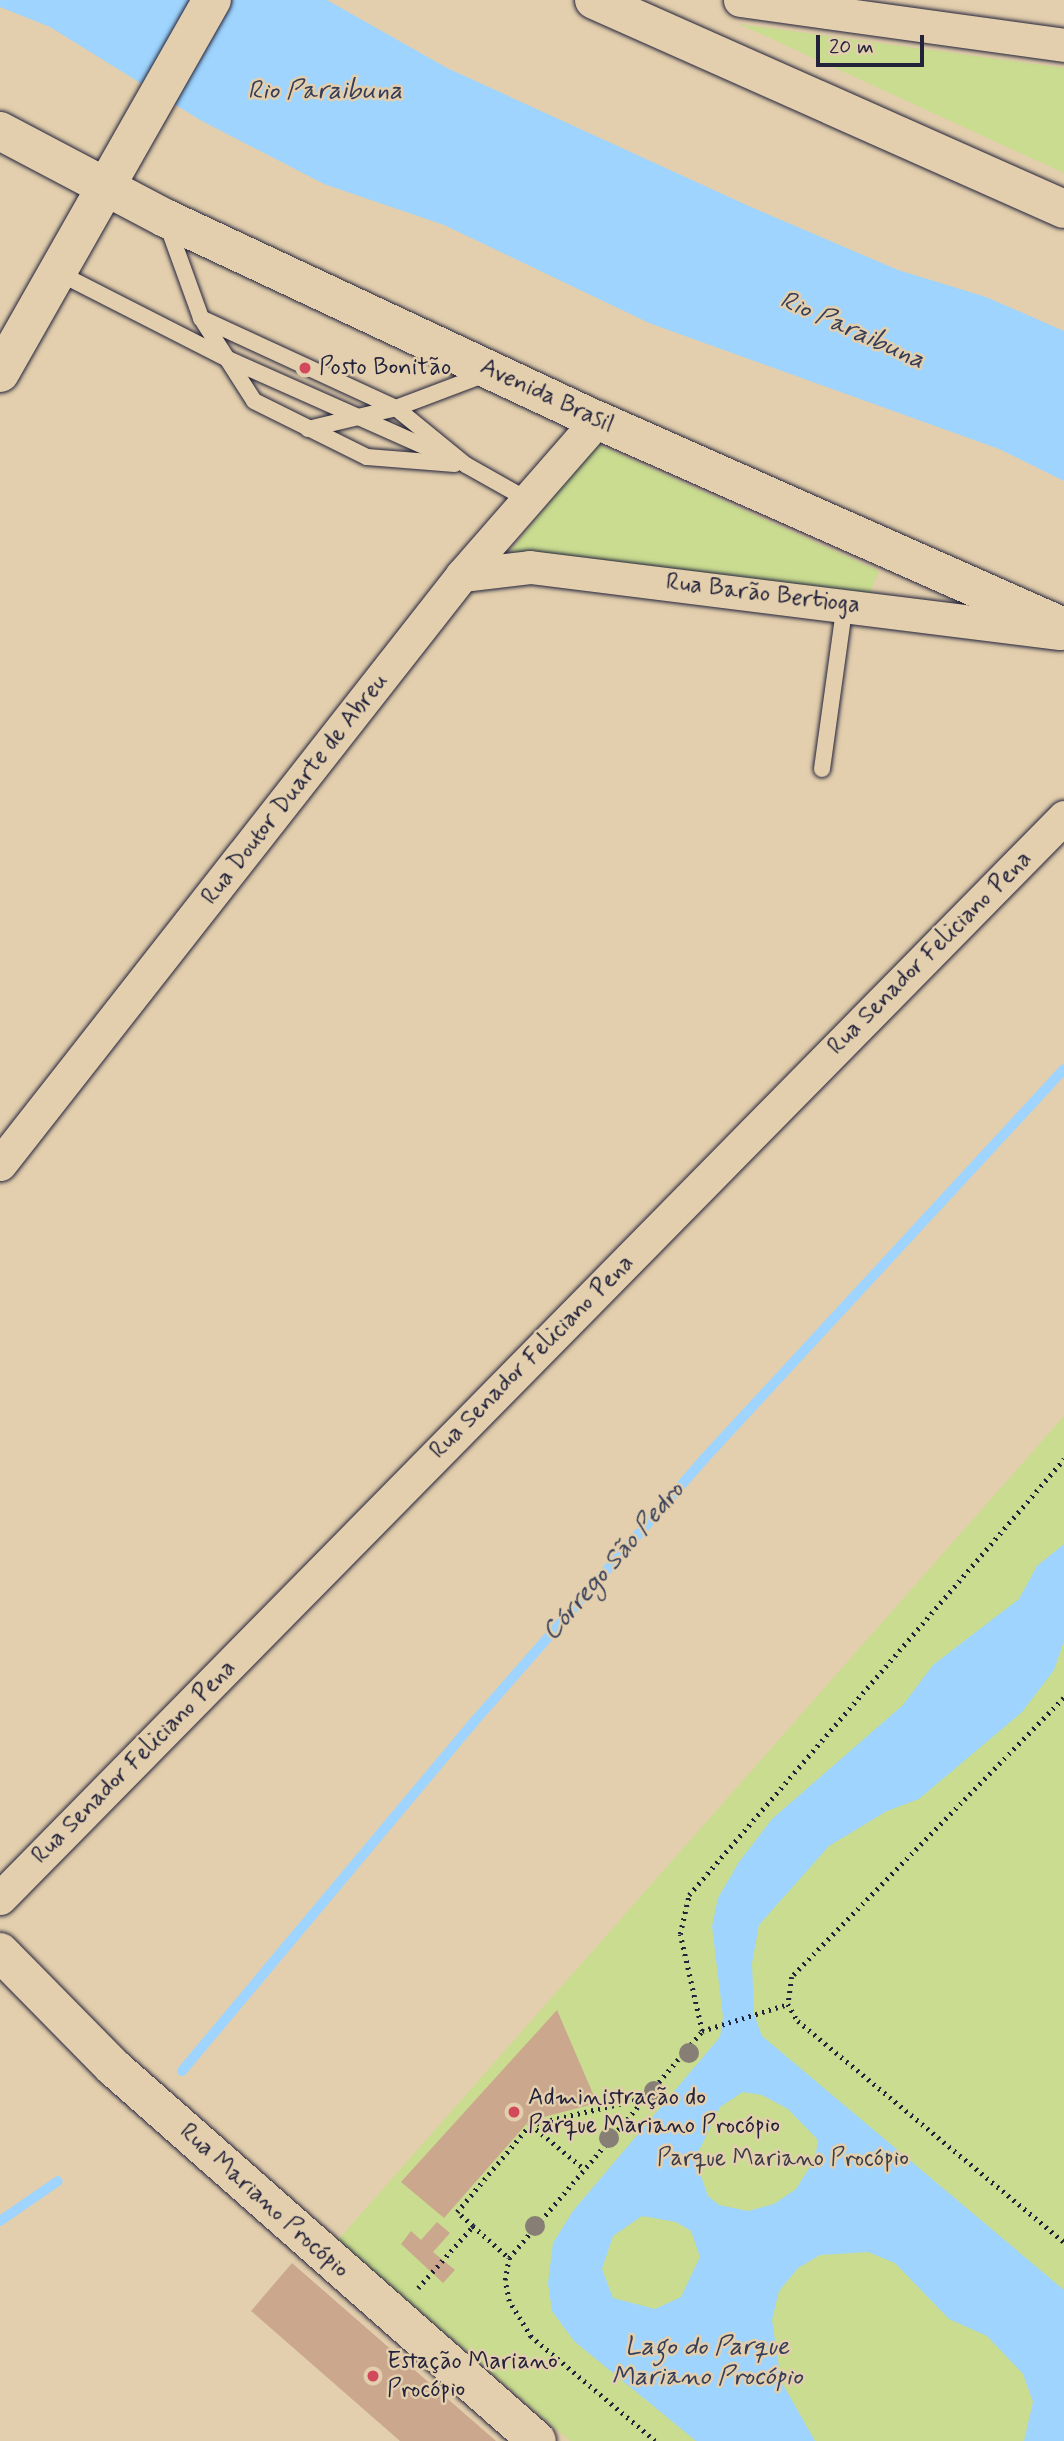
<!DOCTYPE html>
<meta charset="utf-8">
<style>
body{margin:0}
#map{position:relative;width:1064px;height:2441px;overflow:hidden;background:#e3cfad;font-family:Mynerve,sans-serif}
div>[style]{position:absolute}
.green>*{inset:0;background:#c9dc90}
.water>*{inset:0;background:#9ed4fd}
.stream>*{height:10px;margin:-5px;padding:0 5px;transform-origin:5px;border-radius:5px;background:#9ed4fd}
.building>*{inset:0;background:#cba88d}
.path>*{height:4.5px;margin-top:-2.25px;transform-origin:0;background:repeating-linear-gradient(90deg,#22223b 0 2px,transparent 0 7px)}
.roads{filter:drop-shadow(0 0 2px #22223b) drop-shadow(0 0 2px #22223b)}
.lane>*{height:16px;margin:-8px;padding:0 8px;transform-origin:8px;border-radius:8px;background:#e3cfad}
.street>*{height:33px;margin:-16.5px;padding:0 16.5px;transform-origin:16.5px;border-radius:16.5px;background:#e3cfad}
.secondary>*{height:38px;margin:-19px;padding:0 19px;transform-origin:19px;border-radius:19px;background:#e3cfad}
.highway>*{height:38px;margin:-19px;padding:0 19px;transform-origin:19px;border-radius:19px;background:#e3cfad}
.trees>*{width:20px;height:20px;margin:-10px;border-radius:50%;background:#877f75}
.dots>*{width:19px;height:19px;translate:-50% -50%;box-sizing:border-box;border:4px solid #e3cfad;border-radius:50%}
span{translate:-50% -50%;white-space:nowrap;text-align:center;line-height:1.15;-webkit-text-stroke:5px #e3cfad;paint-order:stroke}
.poi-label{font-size:24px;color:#22223b}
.left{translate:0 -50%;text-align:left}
.street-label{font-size:24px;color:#22223b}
.park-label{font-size:24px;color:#3b3e48}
.water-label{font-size:26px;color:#353d58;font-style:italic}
.scale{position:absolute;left:816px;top:35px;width:108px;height:32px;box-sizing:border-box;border:4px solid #22223b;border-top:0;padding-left:9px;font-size:21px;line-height:24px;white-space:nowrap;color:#22223b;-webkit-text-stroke:5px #e3cfad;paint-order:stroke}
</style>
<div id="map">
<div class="green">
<i style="clip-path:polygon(739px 24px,1064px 68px,1064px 173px)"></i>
<i style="clip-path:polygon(597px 444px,879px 571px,869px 595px,510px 551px)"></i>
<i style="clip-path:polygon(1064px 1416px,1064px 2441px,570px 2441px,338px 2240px)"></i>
</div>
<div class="water">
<i style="clip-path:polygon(0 0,327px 0,447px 68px,751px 207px,898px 270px,986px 297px,1064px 331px,1064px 481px,999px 449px,649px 323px,444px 225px,324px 184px,200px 120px,50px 27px,0 7px)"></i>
<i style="clip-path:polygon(evenodd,1064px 1544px,1064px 1641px,1054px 1670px,1022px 1712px,919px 1799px,887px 1811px,829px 1846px,759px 1925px,752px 1963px,754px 2014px,762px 2036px,1064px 2290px,1064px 2441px,1024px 2441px,1033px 2402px,1023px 2374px,987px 2336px,949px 2319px,895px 2263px,868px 2252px,820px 2255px,798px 2268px,779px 2291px,772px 2320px,781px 2381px,815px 2441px,696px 2441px,574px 2341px,552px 2311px,548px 2283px,553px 2243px,573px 2211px,720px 2037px,723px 2017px,712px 1926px,718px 1898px,739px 1862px,772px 1819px,903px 1705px,933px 1665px,1019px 1599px,1037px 1566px,1064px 1544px,743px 2092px,762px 2095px,788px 2109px,818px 2140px,815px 2159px,796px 2189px,774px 2204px,748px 2211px,719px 2205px,708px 2196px,695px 2159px,720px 2107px,743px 2092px,1064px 1544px,642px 2216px,676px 2222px,691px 2231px,700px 2257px,681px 2297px,655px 2309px,613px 2298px,602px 2269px,613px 2236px,642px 2216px)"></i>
</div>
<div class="stream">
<i style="left:182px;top:2071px;width:454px;rotate:-50.1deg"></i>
<i style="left:473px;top:1723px;width:349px;rotate:-48.8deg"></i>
<i style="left:703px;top:1460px;width:532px;rotate:-47.28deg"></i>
<i style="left:0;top:2221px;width:70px;rotate:-34.6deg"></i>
</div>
<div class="building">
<i style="clip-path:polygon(557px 2010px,597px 2103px,529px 2121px,444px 2218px,401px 2182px)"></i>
<i style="clip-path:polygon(437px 2222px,450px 2233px,433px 2252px,455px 2270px,443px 2283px,401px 2244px,411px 2231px,421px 2240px)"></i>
<i style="clip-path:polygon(292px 2263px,496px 2441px,400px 2441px,251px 2311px)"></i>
</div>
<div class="path">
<i style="left:1064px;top:1698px;width:390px;rotate:134.3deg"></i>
<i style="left:792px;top:1977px;width:27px;rotate:98deg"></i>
<i style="left:788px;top:2004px;width:20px;rotate:60deg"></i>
<i style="left:798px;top:2021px;width:346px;rotate:39.7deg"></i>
<i style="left:702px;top:2031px;width:90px;rotate:-17.4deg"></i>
<i style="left:531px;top:2125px;width:66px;rotate:39.5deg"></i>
<i style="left:473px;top:2226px;width:21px;rotate:-139deg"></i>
<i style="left:457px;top:2212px;width:114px;rotate:-50deg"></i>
<i style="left:530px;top:2125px;width:113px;rotate:-13.3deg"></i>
<i style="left:418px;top:2288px;width:83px;rotate:-48.4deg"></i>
<i style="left:473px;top:2226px;width:48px;rotate:41.6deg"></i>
<i style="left:655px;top:2441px;width:162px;rotate:-140deg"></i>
<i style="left:531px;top:2337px;width:42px;rotate:-121.4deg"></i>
<i style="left:509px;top:2301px;width:21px;rotate:-101deg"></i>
<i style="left:505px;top:2280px;width:22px;rotate:-80deg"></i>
<i style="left:509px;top:2258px;width:298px;rotate:-49.6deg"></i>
<i style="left:702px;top:2031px;width:99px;rotate:-102.8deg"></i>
<i style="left:680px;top:1934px;width:40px;rotate:-77deg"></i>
<i style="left:689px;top:1895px;width:575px;rotate:-49.3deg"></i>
</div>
<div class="roads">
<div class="lane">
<i style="left:167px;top:224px;width:100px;rotate:70.1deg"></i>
<i style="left:201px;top:318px;width:215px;rotate:24.8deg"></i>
<i style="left:396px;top:408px;width:90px;rotate:39.2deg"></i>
<i style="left:466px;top:465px;width:71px;rotate:29.4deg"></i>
<i style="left:57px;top:272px;width:192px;rotate:27deg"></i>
<i style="left:228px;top:359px;width:241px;rotate:24deg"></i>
<i style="left:201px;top:318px;width:98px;rotate:57.4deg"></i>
<i style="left:254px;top:401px;width:126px;rotate:26.4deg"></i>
<i style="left:367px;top:457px;width:88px;rotate:4.5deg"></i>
<i style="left:308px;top:429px;width:90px;rotate:-13.4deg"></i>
<i style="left:396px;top:408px;width:96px;rotate:-20.7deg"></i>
<i style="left:822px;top:769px;width:167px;rotate:-82.1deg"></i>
</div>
<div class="street">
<i style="left:740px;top:0;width:327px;rotate:7.9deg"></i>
<i style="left:462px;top:575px;width:68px;rotate:-6.7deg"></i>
<i style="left:530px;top:567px;width:534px;rotate:7.1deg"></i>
<i style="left:0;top:1164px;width:749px;rotate:-51.89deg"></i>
<i style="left:462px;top:575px;width:206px;rotate:-48.9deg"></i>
<i style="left:0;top:1898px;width:1517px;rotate:-45.45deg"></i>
</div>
<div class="secondary">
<i style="left:0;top:373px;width:429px;rotate:-60.4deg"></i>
<i style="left:0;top:1952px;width:161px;rotate:45.5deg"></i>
<i style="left:113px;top:2067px;width:565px;rotate:41.41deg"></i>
</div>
<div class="highway">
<i style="left:594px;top:0;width:514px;rotate:23.97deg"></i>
<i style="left:0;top:131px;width:187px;rotate:27.8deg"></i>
<i style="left:165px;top:218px;width:477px;rotate:25.1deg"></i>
<i style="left:597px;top:420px;width:511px;rotate:23.91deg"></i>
</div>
</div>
<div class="trees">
<i style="left:689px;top:2053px"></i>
<i style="left:654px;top:2091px"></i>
<i style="left:609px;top:2138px"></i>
<i style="left:535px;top:2226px"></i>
</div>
<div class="dots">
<i style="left:305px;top:368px;background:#d1495b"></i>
<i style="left:514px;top:2112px;background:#d1495b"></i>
<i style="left:373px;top:2376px;background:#d1495b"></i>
</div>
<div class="poi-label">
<span class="left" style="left:319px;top:368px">Posto Bonitão</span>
<span class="left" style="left:528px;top:2112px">Administração do<br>Parque Mariano Procópio</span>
<span class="left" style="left:387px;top:2376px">Estação Mariano<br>Procópio</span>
</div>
<div class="street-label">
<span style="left:547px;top:396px;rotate:25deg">Avenida Brasil</span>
<span style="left:763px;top:594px;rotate:7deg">Rua Barão Bertioga</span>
<span style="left:295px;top:789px;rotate:-52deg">Rua Doutor Duarte de Abreu</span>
<span style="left:930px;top:953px;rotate:-45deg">Rua Senador Feliciano Pena</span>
<span style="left:532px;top:1357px;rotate:-45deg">Rua Senador Feliciano Pena</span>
<span style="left:134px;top:1762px;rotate:-45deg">Rua Senador Feliciano Pena</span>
<span style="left:264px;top:2201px;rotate:42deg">Rua Mariano Procópio</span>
</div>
<div class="park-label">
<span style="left:783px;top:2159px">Parque Mariano Procópio</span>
</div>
<div class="water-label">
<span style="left:325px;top:92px">Rio Paraibuna</span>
<span style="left:852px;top:331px;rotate:24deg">Rio Paraibuna</span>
<span style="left:614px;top:1562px;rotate:-49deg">Córrego São Pedro</span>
<span style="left:707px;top:2363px">Lago do Parque<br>Mariano Procópio</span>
</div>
<div class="scale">20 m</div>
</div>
